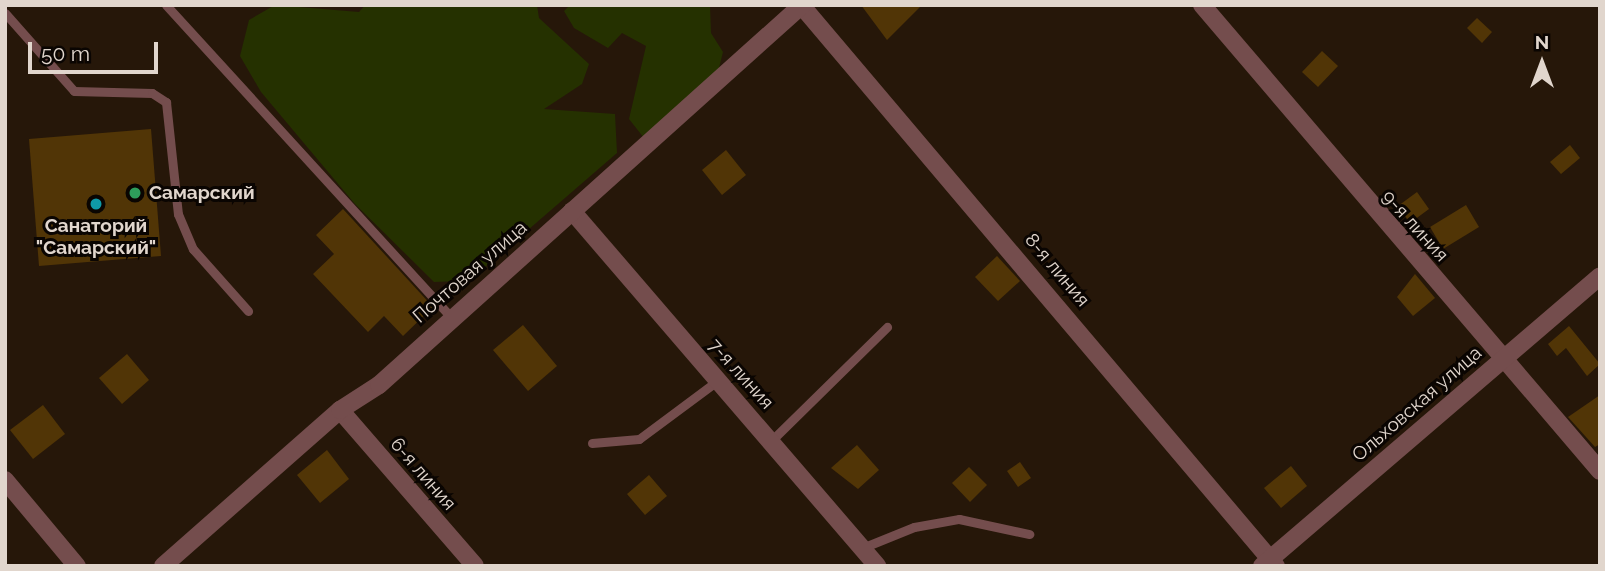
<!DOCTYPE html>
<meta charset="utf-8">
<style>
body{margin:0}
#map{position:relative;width:1605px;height:571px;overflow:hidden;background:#261709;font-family:Raleway,sans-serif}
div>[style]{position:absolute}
.green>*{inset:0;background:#253100}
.building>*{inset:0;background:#513506}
.lane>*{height:9px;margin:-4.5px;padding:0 4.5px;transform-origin:4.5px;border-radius:4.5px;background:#744d4d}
.street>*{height:18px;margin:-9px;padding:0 9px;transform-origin:9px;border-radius:9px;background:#744d4d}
.dots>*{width:19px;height:19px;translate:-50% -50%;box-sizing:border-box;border:4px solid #0a0502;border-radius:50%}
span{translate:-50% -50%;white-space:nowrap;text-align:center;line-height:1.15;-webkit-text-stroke:6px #0a0502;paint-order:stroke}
.poi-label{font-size:19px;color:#e1d6cd;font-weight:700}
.left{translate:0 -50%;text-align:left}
.street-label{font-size:19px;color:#e1d6cd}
.frame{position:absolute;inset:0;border:7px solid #e1d6cd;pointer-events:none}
.north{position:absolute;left:1507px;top:28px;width:70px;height:70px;-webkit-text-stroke:5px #0a0502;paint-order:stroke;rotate:0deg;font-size:19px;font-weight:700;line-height:28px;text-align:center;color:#e1d6cd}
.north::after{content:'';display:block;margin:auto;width:24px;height:32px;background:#e1d6cd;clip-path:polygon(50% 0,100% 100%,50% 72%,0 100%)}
.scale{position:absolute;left:28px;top:42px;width:130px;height:32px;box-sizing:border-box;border:4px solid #e1d6cd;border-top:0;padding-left:9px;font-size:21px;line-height:24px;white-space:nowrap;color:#e1d6cd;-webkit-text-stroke:5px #0a0502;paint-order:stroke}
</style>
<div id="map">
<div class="green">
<i style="clip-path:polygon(275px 5px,359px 12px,365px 5px,537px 5px,539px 18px,589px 64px,582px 84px,544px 109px,615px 114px,617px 153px,485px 267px,462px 281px,434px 282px,355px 204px,261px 92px,240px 56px,249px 20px)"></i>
<i style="clip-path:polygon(570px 5px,710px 5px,711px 33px,723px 52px,717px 76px,644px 138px,629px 119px,646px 46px,622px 33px,608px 48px,574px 28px,564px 11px)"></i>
</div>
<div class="building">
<i style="clip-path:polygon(861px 5px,922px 5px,887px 40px)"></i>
<i style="clip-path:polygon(1477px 18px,1492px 32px,1482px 43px,1467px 28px)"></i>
<i style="clip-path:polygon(1322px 51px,1338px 66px,1318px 87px,1302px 72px)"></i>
<i style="clip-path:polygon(151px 129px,161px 256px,39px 266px,29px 139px)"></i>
<i style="clip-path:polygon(1570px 145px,1580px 158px,1561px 174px,1550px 162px)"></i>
<i style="clip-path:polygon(726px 150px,746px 175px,722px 195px,702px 170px)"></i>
<i style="clip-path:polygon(1417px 192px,1429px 209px,1410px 223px,1398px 206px)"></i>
<i style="clip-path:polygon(1466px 205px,1479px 227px,1443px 249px,1430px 227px)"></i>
<i style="clip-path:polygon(343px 209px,433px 307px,403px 336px,384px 316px,368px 332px,313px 274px,334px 254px,316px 235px)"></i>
<i style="clip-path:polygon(997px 256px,1020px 281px,998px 301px,975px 277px)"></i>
<i style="clip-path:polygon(1415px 274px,1435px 298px,1413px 316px,1397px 297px)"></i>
<i style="clip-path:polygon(523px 325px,557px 366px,528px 391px,493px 350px)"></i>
<i style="clip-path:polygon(1569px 326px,1600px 364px,1587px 376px,1566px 348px,1557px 356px,1548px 344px)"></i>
<i style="clip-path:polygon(127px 354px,149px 380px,122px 404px,99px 378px)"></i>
<i style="clip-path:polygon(1600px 395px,1600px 444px,1595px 447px,1568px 417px)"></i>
<i style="clip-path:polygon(43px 405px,65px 434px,33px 459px,10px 430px)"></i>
<i style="clip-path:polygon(857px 445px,879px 470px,858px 489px,831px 468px)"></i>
<i style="clip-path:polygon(327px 450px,349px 479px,320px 503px,297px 475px)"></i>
<i style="clip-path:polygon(1020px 462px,1031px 478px,1018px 487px,1007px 471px)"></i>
<i style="clip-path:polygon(1291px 466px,1307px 486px,1281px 508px,1264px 488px)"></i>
<i style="clip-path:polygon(969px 467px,987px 485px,970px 502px,952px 483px)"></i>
<i style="clip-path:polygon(649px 475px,667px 496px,645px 515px,627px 494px)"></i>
</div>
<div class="lane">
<i style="left:166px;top:5px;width:420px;rotate:47.6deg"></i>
<i style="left:5px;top:13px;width:104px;rotate:48.5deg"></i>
<i style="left:74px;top:91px;width:78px;rotate:1.5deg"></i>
<i style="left:152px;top:93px;width:17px;rotate:33deg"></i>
<i style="left:166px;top:102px;width:113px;rotate:83.9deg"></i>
<i style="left:178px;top:214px;width:38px;rotate:67deg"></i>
<i style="left:193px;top:249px;width:83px;rotate:48.4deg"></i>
<i style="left:773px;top:439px;width:160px;rotate:-44.5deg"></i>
<i style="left:592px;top:443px;width:47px;rotate:-4.9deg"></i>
<i style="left:639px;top:439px;width:97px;rotate:-36.6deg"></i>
<i style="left:862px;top:548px;width:56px;rotate:-22deg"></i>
<i style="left:914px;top:527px;width:46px;rotate:-10.1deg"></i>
<i style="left:959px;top:519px;width:72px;rotate:12.1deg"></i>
</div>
<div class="street">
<i style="left:801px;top:5px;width:735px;rotate:49.75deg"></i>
<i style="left:1202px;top:5px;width:613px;rotate:49.5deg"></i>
<i style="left:572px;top:211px;width:468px;rotate:49.3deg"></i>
<i style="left:340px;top:410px;width:206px;rotate:49.1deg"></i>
<i style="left:5px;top:480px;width:112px;rotate:50.1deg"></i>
<i style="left:163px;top:566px;width:236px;rotate:-41.4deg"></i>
<i style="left:340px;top:410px;width:46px;rotate:-32.7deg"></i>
<i style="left:379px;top:385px;width:569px;rotate:-41.93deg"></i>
<i style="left:1262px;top:566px;width:445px;rotate:-40.6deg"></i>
</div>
<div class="dots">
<i style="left:135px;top:193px;background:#2e9e5b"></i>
<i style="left:96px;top:204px;background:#0f9aa8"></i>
</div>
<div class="poi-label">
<span class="left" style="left:149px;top:193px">Самарский</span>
<span style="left:96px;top:237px">Санаторий<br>"Самарский"</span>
</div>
<div class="street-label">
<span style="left:1415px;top:226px;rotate:48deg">9-я линия</span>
<span style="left:1057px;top:270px;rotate:50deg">8-я линия</span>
<span style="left:470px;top:272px;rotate:-41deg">Почтовая улица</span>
<span style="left:741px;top:374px;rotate:48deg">7-я линия</span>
<span style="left:1417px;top:404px;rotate:-41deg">Ольховская улица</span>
<span style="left:423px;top:474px;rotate:49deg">6-я линия</span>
</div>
<div class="frame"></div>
<div class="north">N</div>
<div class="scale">50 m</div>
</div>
